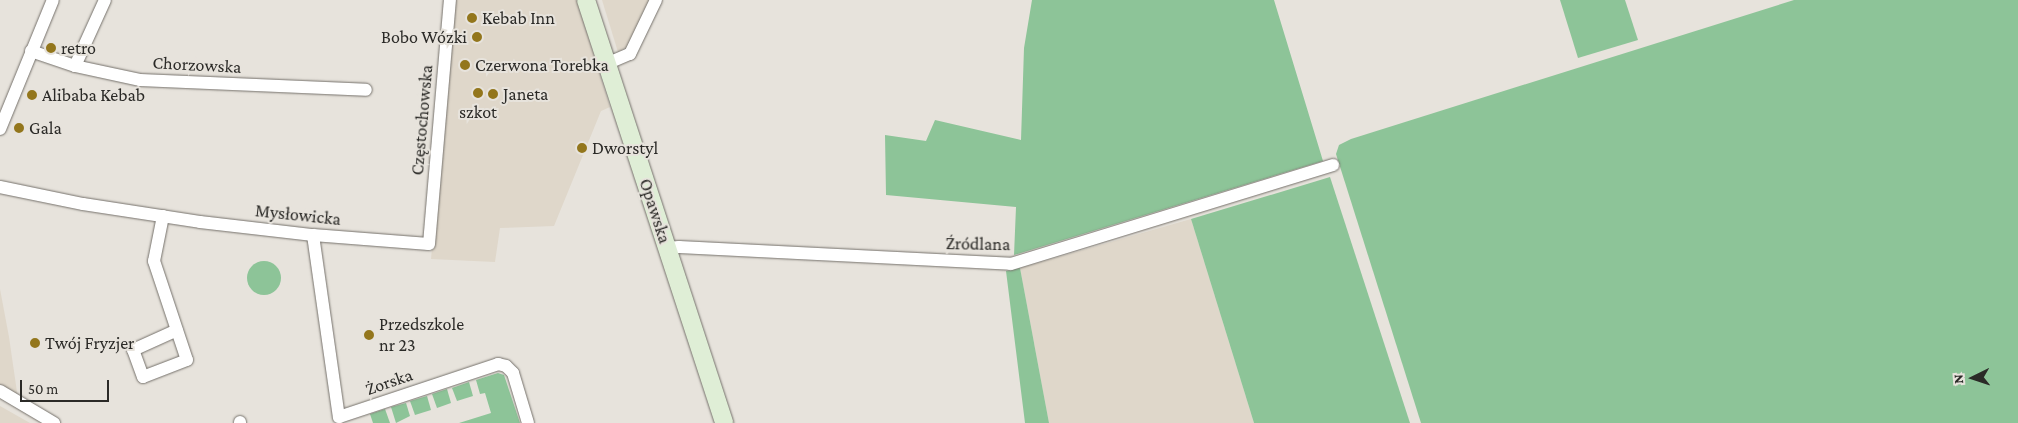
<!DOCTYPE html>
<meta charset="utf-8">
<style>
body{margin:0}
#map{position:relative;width:2018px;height:423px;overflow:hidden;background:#e7e3dc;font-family:"Crimson Pro",serif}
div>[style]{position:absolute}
.built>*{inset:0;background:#dfd7ca}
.green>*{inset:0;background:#8dc498}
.round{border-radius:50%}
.roads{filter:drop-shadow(0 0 1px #75716b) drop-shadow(0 0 1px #75716b)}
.street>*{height:12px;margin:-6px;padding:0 6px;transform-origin:6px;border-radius:6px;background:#fff}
.secondary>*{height:18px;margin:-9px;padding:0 9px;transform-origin:9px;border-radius:9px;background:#dfeed6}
.dots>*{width:14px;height:14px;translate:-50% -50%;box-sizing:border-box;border:2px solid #e7e3dc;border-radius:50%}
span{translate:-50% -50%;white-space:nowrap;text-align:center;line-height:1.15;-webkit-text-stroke:4px #e7e3dc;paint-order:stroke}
.poi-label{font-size:18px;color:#2b2a27}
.left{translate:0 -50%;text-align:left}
.right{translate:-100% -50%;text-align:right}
.street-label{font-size:18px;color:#2b2a27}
.north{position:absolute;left:1948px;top:353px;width:50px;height:50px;-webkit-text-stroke:4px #e7e3dc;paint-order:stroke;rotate:266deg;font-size:14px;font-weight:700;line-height:20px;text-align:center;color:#2b2a27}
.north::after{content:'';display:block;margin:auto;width:18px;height:22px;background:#2b2a27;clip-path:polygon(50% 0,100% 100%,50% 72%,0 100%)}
.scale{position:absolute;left:20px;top:380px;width:89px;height:22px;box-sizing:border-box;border:2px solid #2b2a27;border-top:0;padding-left:6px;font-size:15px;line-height:18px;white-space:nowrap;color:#2b2a27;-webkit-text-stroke:4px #e7e3dc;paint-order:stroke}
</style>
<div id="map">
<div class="built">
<i style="clip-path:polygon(454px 0,577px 0,610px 107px,601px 111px,554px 226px,500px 228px,495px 262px,431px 259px)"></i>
<i style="clip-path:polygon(602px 0,650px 0,629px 46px,618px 52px)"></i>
<i style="clip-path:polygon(1191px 219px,1254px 423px,1049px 423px,1020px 268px)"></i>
<i style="clip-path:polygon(0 289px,9px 337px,18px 399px,0 388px)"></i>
<i style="clip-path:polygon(0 406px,30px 423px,0 423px)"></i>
</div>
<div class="green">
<i style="clip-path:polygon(1032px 0,1274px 0,1323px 161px,1014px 255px,1016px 207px,886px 195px,885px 135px,926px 141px,935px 120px,1021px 140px,1024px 48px)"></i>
<i style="clip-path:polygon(1560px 0,1625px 0,1638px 40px,1578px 58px)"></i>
<i style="clip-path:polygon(1794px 0,2018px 0,2018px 423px,1421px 423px,1336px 154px,1339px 145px,1351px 139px)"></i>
<i style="clip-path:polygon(1330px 177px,1410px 423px,1254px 423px,1191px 219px)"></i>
<i class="round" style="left:247px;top:261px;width:34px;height:34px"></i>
<i style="clip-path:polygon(1020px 268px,1049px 423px,1025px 423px,1006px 271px)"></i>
<i style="clip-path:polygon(498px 373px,504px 375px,520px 423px,459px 423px,491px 413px,485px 393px,480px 394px,476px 380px)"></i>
<i style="clip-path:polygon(469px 382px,473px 396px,457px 401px,452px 388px)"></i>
<i style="clip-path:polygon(447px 389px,451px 403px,437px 408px,432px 394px)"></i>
<i style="clip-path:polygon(427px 396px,431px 410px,415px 415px,410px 401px)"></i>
<i style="clip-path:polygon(406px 403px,410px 416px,396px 423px,391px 407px)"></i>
<i style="clip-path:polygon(385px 409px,390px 423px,373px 423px,370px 414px)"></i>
</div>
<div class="roads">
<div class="street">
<i style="left:31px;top:51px;width:46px;rotate:18.8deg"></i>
<i style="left:75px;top:66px;width:66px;rotate:12.2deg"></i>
<i style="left:140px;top:80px;width:226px;rotate:2.5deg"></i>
<i style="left:606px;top:64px;width:26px;rotate:-23deg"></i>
<i style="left:630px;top:54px;width:60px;rotate:-64.3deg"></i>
<i style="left:75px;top:66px;width:72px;rotate:-65.6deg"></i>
<i style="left:0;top:129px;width:139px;rotate:-67.7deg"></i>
<i style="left:0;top:187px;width:85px;rotate:11.6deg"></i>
<i style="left:83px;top:204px;width:118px;rotate:8.7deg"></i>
<i style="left:200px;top:222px;width:114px;rotate:6.6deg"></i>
<i style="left:313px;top:235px;width:116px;rotate:4.4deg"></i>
<i style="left:429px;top:244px;width:245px;rotate:-85.1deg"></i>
<i style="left:163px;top:216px;width:46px;rotate:101.3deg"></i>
<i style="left:154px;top:261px;width:104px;rotate:71.6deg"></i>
<i style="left:187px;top:360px;width:47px;rotate:158.9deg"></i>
<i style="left:143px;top:377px;width:29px;rotate:-110deg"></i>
<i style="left:133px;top:350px;width:48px;rotate:-24.4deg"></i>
<i style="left:313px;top:235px;width:184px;rotate:81.9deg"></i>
<i style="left:339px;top:417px;width:168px;rotate:-18.4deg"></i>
<i style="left:498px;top:364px;width:8px;rotate:14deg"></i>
<i style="left:506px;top:366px;width:10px;rotate:45deg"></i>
<i style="left:513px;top:373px;width:52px;rotate:73.3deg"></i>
<i style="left:668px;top:248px;width:11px;rotate:-5deg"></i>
<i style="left:679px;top:247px;width:332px;rotate:2.9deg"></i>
<i style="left:1011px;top:264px;width:337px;rotate:-17.1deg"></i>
<i style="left:0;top:391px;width:63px;rotate:30.7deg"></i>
<i style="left:240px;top:422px;width:1px;rotate:90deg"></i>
</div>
<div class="secondary">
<i style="left:586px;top:0;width:445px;rotate:71.9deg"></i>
</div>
</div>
<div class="dots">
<i style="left:472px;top:18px;background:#93761c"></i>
<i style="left:477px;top:37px;background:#93761c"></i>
<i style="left:51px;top:48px;background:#93761c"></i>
<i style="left:465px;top:65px;background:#93761c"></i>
<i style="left:478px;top:93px;background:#93761c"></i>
<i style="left:493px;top:94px;background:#93761c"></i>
<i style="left:32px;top:95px;background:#93761c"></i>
<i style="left:19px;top:128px;background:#93761c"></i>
<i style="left:582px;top:148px;background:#93761c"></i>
<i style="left:369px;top:335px;background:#93761c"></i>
<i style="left:35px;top:343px;background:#93761c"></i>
</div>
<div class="poi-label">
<span class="left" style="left:482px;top:18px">Kebab Inn</span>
<span class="right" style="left:467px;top:37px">Bobo Wózki</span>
<span class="left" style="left:61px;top:48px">retro</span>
<span class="left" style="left:475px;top:65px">Czerwona Torebka</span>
<span class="left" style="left:503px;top:94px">Janeta</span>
<span class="left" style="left:42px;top:95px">Alibaba Kebab</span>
<span style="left:478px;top:112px">szkot</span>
<span class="left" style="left:29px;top:128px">Gala</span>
<span class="left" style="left:592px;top:148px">Dworstyl</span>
<span class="left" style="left:379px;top:335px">Przedszkole<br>nr 23</span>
<span class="left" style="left:45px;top:343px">Twój Fryzjer</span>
</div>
<div class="street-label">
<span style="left:197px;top:65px;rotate:3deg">Chorzowska</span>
<span style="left:422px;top:120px;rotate:-85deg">Częstochowska</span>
<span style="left:655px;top:211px;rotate:72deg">Opawska</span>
<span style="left:298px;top:215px;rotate:6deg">Mysłowicka</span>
<span style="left:978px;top:244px;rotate:1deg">Źródlana</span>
<span style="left:389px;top:382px;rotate:-19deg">Żorska</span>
</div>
<div class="north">N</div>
<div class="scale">50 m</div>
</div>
